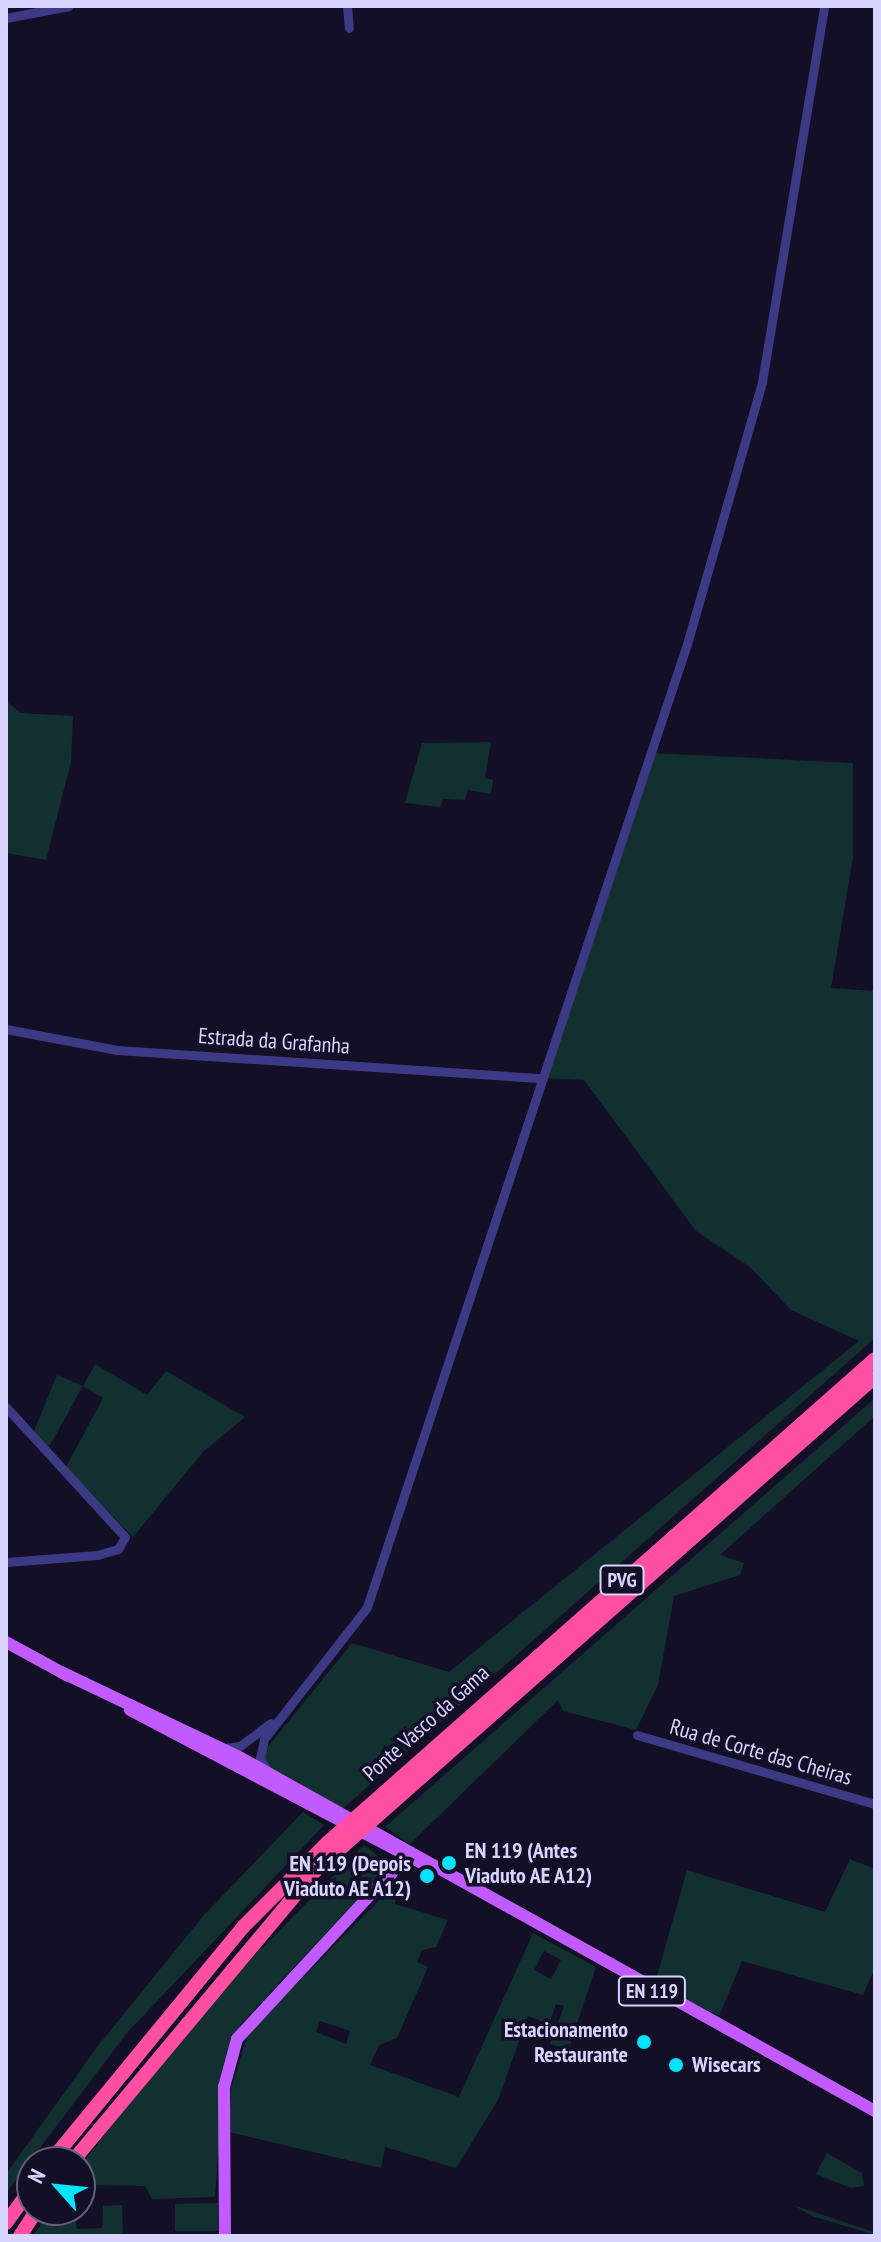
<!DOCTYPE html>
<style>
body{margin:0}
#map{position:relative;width:881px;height:2242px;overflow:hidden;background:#130f26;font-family:"PT Sans Narrow",sans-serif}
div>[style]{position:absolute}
.green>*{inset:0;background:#12302f}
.minor>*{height:9px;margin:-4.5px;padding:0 4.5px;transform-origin:4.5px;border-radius:4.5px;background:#3d3a85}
.major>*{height:12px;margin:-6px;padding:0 6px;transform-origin:6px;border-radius:6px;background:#c25bff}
.highway>*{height:14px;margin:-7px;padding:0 7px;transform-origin:7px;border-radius:7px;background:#ff4fa3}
.dots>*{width:22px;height:22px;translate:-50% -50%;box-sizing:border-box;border:4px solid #130f26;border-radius:50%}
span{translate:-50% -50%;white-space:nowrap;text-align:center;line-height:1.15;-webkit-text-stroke:7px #130f26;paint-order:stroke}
.shield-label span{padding:2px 6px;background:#130f26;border:2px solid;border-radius:6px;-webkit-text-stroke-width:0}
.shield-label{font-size:20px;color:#d9d4ff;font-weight:700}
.street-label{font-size:22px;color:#d9d4ff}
.poi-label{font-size:22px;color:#d9d4ff;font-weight:700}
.left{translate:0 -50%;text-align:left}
.right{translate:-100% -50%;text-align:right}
.frame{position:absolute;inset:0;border:8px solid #d9d4ff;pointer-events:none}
.north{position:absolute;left:16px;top:2146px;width:80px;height:80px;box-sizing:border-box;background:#130f26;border:2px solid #625e7d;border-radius:50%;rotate:297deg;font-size:22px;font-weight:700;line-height:32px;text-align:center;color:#d9d4ff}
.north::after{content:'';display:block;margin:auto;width:28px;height:36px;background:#00e5ff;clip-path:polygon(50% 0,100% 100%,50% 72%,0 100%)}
</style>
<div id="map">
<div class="green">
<i style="clip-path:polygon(6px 701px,21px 713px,73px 716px,71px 762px,46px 860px,6px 853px)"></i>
<i style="clip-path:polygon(491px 742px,485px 778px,493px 780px,491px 794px,468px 790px,465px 800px,443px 799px,440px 807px,405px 803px,422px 743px)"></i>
<i style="clip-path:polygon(652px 753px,853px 763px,853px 857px,831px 988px,875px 991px,875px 1338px,339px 1812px,270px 1775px,262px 1754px,352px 1643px,449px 1672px,859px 1341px,791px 1310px,750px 1267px,696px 1231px,584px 1080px,542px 1078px)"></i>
<i style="clip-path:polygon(95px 1364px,147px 1395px,166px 1371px,245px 1417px,203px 1452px,133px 1537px,66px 1467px,103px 1398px,83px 1386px,49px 1447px,34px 1431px,57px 1375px,83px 1386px)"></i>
<i style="clip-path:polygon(875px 1398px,875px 1416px,720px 1555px,744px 1563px,740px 1575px,674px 1596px,658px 1685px,636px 1730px,563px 1711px,558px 1700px,410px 1844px,385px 1827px)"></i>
<i style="clip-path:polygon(303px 1812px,324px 1825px,126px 2034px,6px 2193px,6px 2174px,97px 2047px,204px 1915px)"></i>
<i style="clip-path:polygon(364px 1845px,383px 1860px,380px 1875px,241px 2024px,226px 2054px,215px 2197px,152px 2199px,145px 2186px,81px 2185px,80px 2202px,80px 2167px,123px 2111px,252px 1958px)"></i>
<i style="clip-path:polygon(850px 1859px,875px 1869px,875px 1968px,863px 1995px,742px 1961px,719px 2016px,655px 1983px,687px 1870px,825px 1912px)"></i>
<i style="clip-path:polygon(evenodd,399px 1880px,395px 1904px,448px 1920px,436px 1947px,422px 1950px,417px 1962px,428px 1967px,397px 2038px,379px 2045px,370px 2065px,459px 2097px,533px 1933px,596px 1967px,568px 2050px,550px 2044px,564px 2006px,556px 2004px,549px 2024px,528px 2016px,498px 2100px,456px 2168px,385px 2147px,381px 2168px,229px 2132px,231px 2089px,248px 2033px,399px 1880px,544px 1951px,561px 1960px,551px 1979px,534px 1970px,544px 1951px,399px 1880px,320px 2021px,350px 2031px,346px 2044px,316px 2032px,320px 2021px)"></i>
<i style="clip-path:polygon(827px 2153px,862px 2173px,864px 2186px,851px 2188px,816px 2174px)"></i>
<i style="clip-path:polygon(218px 2203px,218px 2231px,175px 2231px,175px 2204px)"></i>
<i style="clip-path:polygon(122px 2205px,123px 2236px,33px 2236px,51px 2210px,73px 2210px,77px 2229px,102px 2228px,103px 2206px)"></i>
<i style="clip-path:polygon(793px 2205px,874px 2232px,875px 2235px,812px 2216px)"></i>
</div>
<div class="minor">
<i style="left:347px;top:6px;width:22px;rotate:85deg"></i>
<i style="left:6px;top:18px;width:64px;rotate:-10.8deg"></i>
<i style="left:6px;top:1029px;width:113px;rotate:10.7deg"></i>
<i style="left:117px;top:1050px;width:426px;rotate:3.8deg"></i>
<i style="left:6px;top:1407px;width:176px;rotate:47.5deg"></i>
<i style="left:125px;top:1537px;width:14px;rotate:120deg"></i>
<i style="left:118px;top:1549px;width:22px;rotate:164deg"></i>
<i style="left:97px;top:1555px;width:91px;rotate:175.6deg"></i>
<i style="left:637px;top:1735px;width:248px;rotate:16.2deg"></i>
<i style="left:225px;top:1748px;width:15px;rotate:-8deg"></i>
<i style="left:240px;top:1746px;width:38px;rotate:-37deg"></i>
<i style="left:268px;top:1772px;width:16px;rotate:-120deg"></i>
<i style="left:260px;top:1758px;width:19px;rotate:-78deg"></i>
<i style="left:264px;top:1739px;width:167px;rotate:-52deg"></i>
<i style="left:367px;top:1607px;width:1015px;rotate:-71.62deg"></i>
<i style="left:687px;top:644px;width:273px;rotate:-74deg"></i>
<i style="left:762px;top:382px;width:381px;rotate:-80.6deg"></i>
</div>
<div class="major">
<i style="left:6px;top:1642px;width:71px;rotate:28.7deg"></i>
<i style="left:61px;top:1672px;width:199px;rotate:25.5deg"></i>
<i style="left:241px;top:1758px;width:726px;rotate:29.11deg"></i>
<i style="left:130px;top:1710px;width:329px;rotate:27.7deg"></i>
<i style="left:381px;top:1888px;width:44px;rotate:-54.2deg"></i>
<i style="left:225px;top:2236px;width:149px;rotate:-90.4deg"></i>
<i style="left:224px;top:2087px;width:50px;rotate:-74.8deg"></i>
<i style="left:237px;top:2039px;width:246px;rotate:-47.3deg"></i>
</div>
<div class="highway">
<i style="left:50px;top:2162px;width:304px;rotate:-50.6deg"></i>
<i style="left:243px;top:1927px;width:119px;rotate:-45deg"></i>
<i style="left:327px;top:1843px;width:731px;rotate:-41.45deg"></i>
<i style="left:72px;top:2162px;width:379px;rotate:-50.1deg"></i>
<i style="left:315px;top:1871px;width:747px;rotate:-41.42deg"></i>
<i style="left:6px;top:2223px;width:44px;rotate:-54.2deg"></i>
<i style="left:20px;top:2236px;width:31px;rotate:-57deg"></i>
</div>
<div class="dots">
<i style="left:449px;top:1863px;background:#00e5ff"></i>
<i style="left:427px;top:1876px;background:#00e5ff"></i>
<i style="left:644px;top:2042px;background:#00e5ff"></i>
<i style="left:676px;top:2065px;background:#00e5ff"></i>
</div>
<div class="shield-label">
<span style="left:622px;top:1580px">PVG</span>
<span style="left:652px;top:1991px">EN 119</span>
</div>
<div class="street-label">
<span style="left:274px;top:1041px;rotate:4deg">Estrada da Grafanha</span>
<span style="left:426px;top:1723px;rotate:-42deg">Ponte Vasco da Gama</span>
<span style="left:761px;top:1752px;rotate:16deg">Rua de Corte das Cheiras</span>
</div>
<div class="poi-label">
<span class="left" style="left:465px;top:1863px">EN 119 (Antes<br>Viaduto AE A12)</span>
<span class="right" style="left:411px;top:1876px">EN 119 (Depois<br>Viaduto AE A12)</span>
<span class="right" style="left:628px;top:2042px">Estacionamento<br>Restaurante</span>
<span class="left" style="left:692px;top:2065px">Wisecars</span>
</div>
<div class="frame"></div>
<div class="north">N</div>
</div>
